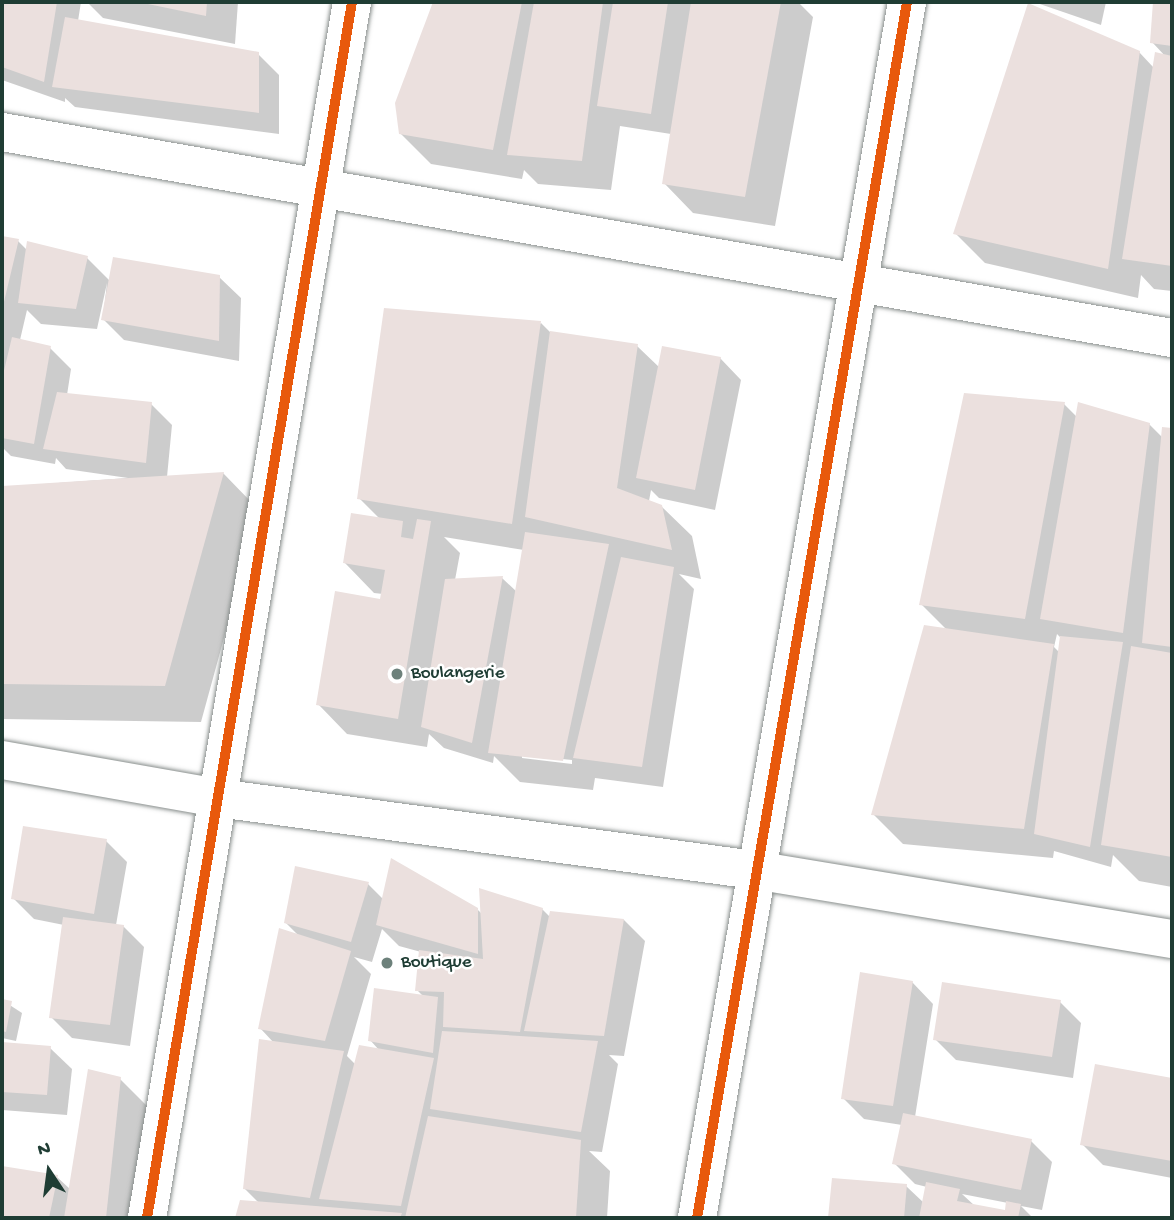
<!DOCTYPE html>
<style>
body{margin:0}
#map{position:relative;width:1174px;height:1220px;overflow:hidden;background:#fff;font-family:"Gochi Hand",sans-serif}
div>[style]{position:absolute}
.shadow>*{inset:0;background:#0003}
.building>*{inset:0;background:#ebe0de}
.roads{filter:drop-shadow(0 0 2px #898f8d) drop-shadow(0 0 2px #898f8d)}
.minor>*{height:38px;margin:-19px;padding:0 19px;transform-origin:19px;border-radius:19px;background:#fff}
.cycleway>*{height:10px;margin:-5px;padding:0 5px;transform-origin:5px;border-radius:5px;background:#e8590c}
.dots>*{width:19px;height:19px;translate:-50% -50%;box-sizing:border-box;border:4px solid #fff;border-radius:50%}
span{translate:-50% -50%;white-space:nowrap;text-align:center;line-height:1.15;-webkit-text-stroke:5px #fff;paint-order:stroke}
.poi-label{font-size:19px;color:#1f3d34}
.left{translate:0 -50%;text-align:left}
.frame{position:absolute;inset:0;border:4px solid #1f3d34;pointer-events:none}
.north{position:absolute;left:14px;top:1136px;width:70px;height:70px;-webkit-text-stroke:5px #fff;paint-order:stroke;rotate:347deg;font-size:19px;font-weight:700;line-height:28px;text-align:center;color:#1f3d34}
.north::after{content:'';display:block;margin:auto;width:24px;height:32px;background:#1f3d34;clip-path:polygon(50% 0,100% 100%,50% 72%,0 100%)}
</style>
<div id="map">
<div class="shadow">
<i style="clip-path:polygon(2px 2px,81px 2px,78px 21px,258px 54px,279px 75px,279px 134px,75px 107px,65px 98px,65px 102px,2px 80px)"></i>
<i style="clip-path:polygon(87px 2px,238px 2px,235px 44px,103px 18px)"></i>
<i style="clip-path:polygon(435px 2px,688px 2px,692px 5px,693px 2px,798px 2px,813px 17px,775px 226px,693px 213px,664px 183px,671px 134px,620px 126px,611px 190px,538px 184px,524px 170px,522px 179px,431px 164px,401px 134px,397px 103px)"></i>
<i style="clip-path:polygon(1034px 2px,1106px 2px,1101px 25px)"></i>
<i style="clip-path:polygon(1155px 2px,1172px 2px,1172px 291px,1154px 289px,1141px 275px,1138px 298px,985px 263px,955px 233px,1139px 52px,1154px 68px,1166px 57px,1152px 42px)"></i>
<i style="clip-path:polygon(2px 238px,18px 241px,28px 251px,87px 258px,111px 282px,219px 277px,241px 298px,239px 361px,124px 340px,103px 319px,107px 283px,97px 329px,41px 324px,27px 310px,20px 340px,50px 348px,71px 369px,67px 395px,151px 404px,172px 425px,167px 477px,223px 473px,259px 510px,201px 722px,2px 719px,2px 487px,128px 478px,66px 469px,56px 458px,55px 464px,11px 456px,2px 447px)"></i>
<i style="clip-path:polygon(evenodd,541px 323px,550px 332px,637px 346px,660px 368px,720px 358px,741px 380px,715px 510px,659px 498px,651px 490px,649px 501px,661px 506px,692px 536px,701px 579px,679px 574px,694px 589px,663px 787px,595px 778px,593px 790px,520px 782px,494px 756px,493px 763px,444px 748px,429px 734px,427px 747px,347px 734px,318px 704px,382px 601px,383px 594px,374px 593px,345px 563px,380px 519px,359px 498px,541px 323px,444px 537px,524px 550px,517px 592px,502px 578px,455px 580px,460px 553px,444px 537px,541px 323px,522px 755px,572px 760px,572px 764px,522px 758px,522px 755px)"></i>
<i style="clip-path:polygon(evenodd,1064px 404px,1077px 417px,1149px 424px,1163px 438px,1163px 429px,1172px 430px,1172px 887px,1139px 881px,1113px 855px,1111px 867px,1054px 851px,1053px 858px,903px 844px,873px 814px,947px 630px,921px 604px,1064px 404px,1057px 634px,1062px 639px,1060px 653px,1054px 647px,1057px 634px)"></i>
<i style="clip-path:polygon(106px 841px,127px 862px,116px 925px,123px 926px,144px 947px,130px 1046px,72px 1038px,51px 1017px,64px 925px,34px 919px,13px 898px)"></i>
<i style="clip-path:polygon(evenodd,368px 884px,383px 899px,477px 909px,482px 914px,542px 909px,550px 917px,624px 920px,645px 941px,624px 1056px,609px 1055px,618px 1064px,602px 1152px,589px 1151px,610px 1171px,607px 1218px,237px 1218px,241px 1202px,259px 1203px,244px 1188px,274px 1043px,260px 1028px,299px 936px,286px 923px,368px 884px,382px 929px,399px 946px,421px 952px,417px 990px,423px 996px,370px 1040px,379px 1050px,356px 1065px,347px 1056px,371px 974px,354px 957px,372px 962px,382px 929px)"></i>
<i style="clip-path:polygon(evenodd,912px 982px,933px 1004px,915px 1117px,1031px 1141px,1052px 1162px,1042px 1210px,1021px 1206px,1033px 1218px,830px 1218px,833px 1180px,906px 1186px,924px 1203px,927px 1187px,915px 1184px,894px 1163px,902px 1125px,864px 1119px,843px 1098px,912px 982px,962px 1194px,1008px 1203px,1006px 1212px,975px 1206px,962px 1194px)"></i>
<i style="clip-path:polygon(2px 1000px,22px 1013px,16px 1041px,2px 1038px)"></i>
<i style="clip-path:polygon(1060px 1002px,1081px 1023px,1073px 1078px,956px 1060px,935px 1039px)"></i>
<i style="clip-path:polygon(2px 1044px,50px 1048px,72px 1069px,67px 1115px,2px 1110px)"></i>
<i style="clip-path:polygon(1096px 1067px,1172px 1080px,1172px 1178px,1103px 1165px,1082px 1144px)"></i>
<i style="clip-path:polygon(120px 1079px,150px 1109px,138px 1218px,2px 1218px,2px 1168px,57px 1177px,71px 1190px)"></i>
</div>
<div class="building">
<i style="clip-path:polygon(2px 2px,57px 2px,44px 82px,2px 67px)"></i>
<i style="clip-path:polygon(143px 2px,207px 2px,206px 16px,143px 3px)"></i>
<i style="clip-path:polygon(433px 2px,522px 2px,493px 150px,399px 134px,395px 103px)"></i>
<i style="clip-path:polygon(534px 2px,603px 2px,582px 161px,507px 155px)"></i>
<i style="clip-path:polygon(613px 2px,668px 2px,651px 114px,597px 106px)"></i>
<i style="clip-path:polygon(691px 2px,781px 2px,745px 197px,662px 184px)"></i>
<i style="clip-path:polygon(1153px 2px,1172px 2px,1172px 46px,1150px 43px)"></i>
<i style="clip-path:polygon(1028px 3px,1140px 51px,1108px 269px,953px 234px)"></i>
<i style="clip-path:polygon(65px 17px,259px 52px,259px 113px,52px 87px)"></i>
<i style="clip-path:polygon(1155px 52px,1172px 56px,1172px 266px,1122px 259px)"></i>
<i style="clip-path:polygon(2px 236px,19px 239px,3px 306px,2px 306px)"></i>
<i style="clip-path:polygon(27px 241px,88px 256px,76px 309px,18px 303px)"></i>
<i style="clip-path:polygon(113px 257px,220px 275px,219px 341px,101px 320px)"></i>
<i style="clip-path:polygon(384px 308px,541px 321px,512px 524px,357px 499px)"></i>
<i style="clip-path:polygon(550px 331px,638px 344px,617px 488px,662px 505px,672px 550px,525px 517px)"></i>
<i style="clip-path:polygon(12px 337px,51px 346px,34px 444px,2px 438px,2px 379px)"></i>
<i style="clip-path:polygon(662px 346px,721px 357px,695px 490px,636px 478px)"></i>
<i style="clip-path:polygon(57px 392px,152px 402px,146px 463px,43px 449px)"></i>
<i style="clip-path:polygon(964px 393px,1065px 402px,1025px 619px,919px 605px)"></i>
<i style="clip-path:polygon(1078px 402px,1150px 423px,1123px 633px,1040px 619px)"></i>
<i style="clip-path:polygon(1162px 427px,1172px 428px,1172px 647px,1142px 643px)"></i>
<i style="clip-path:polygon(224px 472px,165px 686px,2px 684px,2px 486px)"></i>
<i style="clip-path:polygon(351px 513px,403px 521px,401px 537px,413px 539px,417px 519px,431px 521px,398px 719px,316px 705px,335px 591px,380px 599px,385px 570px,343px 563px)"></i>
<i style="clip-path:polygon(525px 532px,609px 544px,563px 761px,488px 753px)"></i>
<i style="clip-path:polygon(621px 557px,674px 567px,642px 767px,573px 758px)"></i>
<i style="clip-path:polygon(503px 576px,472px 743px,421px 727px,445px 579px)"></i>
<i style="clip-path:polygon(924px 625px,1054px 644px,1024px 829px,871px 815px)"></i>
<i style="clip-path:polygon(1060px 636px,1123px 642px,1090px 847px,1034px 834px)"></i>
<i style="clip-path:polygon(1131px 646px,1172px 653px,1172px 857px,1101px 845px)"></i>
<i style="clip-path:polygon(23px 826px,107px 839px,94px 914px,11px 899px)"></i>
<i style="clip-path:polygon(391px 858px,478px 908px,478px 954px,376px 925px)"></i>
<i style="clip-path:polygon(295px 866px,369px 882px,351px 942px,284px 923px)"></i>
<i style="clip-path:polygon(479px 888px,543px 908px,520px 1032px,443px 1027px,444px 992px,415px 991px,419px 950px,483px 959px)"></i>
<i style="clip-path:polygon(550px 911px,624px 919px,604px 1036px,524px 1031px)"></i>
<i style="clip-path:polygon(63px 917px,124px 925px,110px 1025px,49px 1018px)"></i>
<i style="clip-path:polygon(279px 928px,351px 951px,325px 1041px,258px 1029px)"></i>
<i style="clip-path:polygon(860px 972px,913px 981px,893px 1106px,841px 1099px)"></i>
<i style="clip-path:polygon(942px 982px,1061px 1000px,1052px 1057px,933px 1040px)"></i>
<i style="clip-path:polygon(374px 988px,438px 997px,433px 1053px,368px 1041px)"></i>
<i style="clip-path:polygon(2px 999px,12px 1001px,6px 1032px,2px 1031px)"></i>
<i style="clip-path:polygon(442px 1031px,598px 1041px,581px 1132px,430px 1109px)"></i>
<i style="clip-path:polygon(259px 1039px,344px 1051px,310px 1198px,243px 1189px)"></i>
<i style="clip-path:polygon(2px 1042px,51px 1046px,47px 1095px,2px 1092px)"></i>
<i style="clip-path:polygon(359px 1045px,434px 1058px,401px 1206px,319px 1199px)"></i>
<i style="clip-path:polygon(1095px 1064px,1172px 1078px,1172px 1161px,1080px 1145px)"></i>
<i style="clip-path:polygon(88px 1069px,121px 1077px,106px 1218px,64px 1218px)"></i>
<i style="clip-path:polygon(903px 1113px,1032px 1139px,1021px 1190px,892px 1164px)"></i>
<i style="clip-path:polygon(428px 1116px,581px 1140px,576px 1218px,405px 1218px)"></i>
<i style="clip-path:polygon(2px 1166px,58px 1175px,49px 1218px,2px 1218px)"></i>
<i style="clip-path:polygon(832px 1178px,907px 1184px,904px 1218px,828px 1218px)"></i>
<i style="clip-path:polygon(926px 1182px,960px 1189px,957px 1201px,1005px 1210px,1006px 1201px,1021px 1204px,1018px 1218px,919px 1218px)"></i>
<i style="clip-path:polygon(240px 1200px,402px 1213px,400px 1218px,235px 1218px)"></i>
</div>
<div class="roads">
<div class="minor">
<i style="left:2px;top:132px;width:1188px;rotate:9.99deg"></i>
<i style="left:2px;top:760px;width:219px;rotate:10deg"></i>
<i style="left:218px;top:798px;width:542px;rotate:7.64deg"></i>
<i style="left:755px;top:870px;width:423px;rotate:9.4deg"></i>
<i style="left:147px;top:1218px;width:1233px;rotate:-80.43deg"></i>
<i style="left:697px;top:1218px;width:1234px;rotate:-80.2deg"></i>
</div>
</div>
<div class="cycleway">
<i style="left:147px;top:1218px;width:1233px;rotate:-80.43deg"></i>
<i style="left:697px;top:1218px;width:1234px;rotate:-80.2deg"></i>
</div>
<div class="dots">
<i style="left:397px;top:674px;background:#6d817b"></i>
<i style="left:387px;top:963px;background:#6d817b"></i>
</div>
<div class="poi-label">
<span class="left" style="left:411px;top:674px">Boulangerie</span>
<span class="left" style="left:401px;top:963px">Boutique</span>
</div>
<div class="frame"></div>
<div class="north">N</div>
</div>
